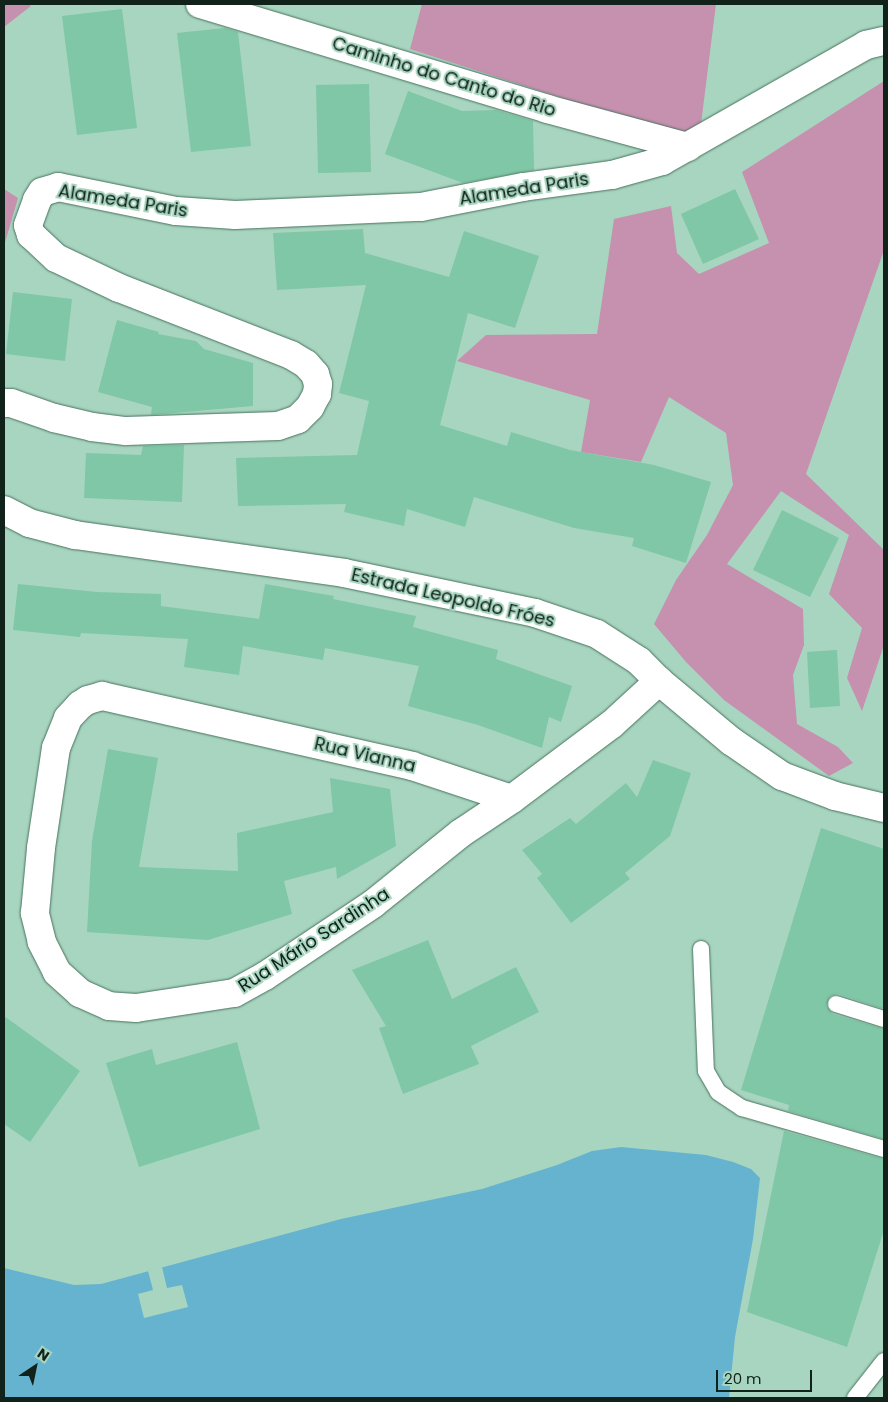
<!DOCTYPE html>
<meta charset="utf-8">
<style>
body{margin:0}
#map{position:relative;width:888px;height:1402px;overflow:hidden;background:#a8d5bf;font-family:Poppins,sans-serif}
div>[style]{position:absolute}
.green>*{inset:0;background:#c690af}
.water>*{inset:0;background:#66b3d0}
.pier>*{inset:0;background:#a8d5bf}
.building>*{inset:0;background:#7fc7a6}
.roads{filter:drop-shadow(0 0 1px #48725f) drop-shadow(0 0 1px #48725f)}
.lane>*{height:16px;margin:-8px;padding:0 8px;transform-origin:8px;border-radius:8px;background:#fff}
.street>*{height:28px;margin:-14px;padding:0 14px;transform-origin:14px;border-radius:14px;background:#fff}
.secondary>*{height:28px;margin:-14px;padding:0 14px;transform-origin:14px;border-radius:14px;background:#fff}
span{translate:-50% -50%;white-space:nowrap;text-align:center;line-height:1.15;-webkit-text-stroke:4px #a8d5bf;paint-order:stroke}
.street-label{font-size:18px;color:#10221a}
.frame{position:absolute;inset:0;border:5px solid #10221a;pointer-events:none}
.north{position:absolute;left:10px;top:1342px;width:50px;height:50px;-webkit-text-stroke:4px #a8d5bf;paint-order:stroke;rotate:34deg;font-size:14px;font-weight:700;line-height:20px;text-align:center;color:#10221a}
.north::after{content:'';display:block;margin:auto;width:18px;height:22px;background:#10221a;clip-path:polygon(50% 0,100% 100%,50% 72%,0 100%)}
.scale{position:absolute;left:716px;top:1370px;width:96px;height:22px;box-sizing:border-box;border:2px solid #10221a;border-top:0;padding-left:6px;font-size:15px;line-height:18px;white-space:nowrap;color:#10221a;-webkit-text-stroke:4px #a8d5bf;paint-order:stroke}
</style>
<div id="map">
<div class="green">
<i style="clip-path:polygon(4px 4px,28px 4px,31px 6px,4px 27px)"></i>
<i style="clip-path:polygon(422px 4px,716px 4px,701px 124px,677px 135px,410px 49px)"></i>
<i style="clip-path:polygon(884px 81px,884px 250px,806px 474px,884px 550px,884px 645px,862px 711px,847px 678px,862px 628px,829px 594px,849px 535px,781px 491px,727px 564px,803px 609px,804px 645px,793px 675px,797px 724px,838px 747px,853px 763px,829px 776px,724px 700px,686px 662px,654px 624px,676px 580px,707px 535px,733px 485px,726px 433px,669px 397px,641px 462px,581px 452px,590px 400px,457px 361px,486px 335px,597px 334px,614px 219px,671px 206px,677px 253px,699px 274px,769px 243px,742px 172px)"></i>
<i style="clip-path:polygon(4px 189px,18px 198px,4px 246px)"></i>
</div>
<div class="water">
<i style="clip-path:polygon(621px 1147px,706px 1155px,733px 1162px,751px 1169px,760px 1178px,753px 1239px,735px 1337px,729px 1398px,4px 1398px,4px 1268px,74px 1285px,101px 1284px,341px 1219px,482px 1189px,557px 1165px,592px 1151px)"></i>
</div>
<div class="pier">
<i style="clip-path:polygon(162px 1267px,167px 1288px,182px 1285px,188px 1307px,144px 1318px,138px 1294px,153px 1290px,148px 1271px)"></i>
</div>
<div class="building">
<i style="clip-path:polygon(122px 9px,137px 128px,77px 135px,62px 16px)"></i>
<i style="clip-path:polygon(225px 28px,238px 32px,251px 146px,191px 152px,177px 33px)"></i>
<i style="clip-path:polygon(369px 84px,371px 172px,318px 173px,316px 85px)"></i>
<i style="clip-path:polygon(408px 91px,462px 111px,496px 110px,533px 121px,534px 170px,463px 183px,385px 154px)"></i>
<i style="clip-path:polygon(735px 189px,759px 239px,703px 264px,681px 214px)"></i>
<i style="clip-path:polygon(363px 229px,365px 253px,449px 277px,464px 231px,539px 256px,515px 328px,468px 313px,440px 425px,507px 446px,511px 432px,570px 450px,654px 465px,711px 482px,686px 563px,632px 546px,634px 538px,574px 528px,474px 497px,465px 527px,407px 509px,404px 526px,344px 512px,346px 504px,238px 506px,236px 458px,357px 455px,369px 401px,339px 393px,366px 285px,277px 290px,273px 233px)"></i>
<i style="clip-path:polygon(13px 292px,72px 299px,65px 361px,6px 354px)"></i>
<i style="clip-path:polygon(117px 320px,159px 332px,158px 334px,196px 341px,204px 349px,253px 363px,253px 406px,151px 415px,152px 407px,98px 392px)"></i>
<i style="clip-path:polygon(184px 445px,182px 502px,84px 498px,86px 453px,141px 455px,143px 446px)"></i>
<i style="clip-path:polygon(782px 510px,839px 538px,810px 597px,753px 570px)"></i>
<i style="clip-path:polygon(18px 584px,97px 592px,161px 594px,161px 606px,259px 619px,265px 584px,334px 596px,333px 599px,416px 616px,413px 627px,498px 650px,496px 659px,572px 686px,561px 722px,549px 717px,542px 748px,478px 725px,408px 706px,419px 666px,325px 648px,323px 660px,243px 646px,239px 675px,184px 667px,188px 639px,81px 633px,80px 637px,13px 630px)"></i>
<i style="clip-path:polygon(837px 650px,840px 706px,810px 708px,807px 652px)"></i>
<i style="clip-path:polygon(108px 749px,158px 758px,139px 867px,238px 871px,237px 833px,333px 812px,330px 778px,390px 789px,396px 846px,337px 879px,336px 867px,284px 881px,292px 914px,208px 940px,87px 932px,92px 841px)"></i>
<i style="clip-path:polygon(653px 760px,691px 773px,670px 836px,625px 873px,630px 879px,571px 923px,537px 878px,542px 874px,522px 850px,570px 818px,576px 824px,626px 783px,637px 797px)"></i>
<i style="clip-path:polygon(821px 828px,884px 849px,884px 1009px,838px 994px,830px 996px,826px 1006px,833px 1014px,884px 1029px,884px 1139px,788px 1111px,789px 1105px,741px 1090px)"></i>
<i style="clip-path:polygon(428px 940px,452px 999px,516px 967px,539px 1012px,471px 1046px,479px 1064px,403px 1094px,379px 1028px,386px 1026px,352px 970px)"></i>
<i style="clip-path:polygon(4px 1016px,80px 1071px,30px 1142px,4px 1124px)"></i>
<i style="clip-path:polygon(237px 1042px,260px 1129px,139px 1167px,106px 1063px,152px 1049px,156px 1065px)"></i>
<i style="clip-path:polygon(784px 1131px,884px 1159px,884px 1230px,847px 1347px,747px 1312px)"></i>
</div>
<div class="roads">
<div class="lane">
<i style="left:701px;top:949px;width:122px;rotate:87.7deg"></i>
<i style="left:706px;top:1071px;width:24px;rotate:60deg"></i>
<i style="left:718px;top:1092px;width:29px;rotate:34deg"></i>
<i style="left:742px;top:1108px;width:148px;rotate:16.1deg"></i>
<i style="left:836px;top:1004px;width:50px;rotate:17.4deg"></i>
<i style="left:855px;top:1398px;width:47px;rotate:-51.9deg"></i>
</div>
<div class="street">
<i style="left:200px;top:4px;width:363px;rotate:16.8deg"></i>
<i style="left:547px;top:109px;width:146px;rotate:15.1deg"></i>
<i style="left:4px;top:403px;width:7px"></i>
<i style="left:11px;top:403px;width:46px;rotate:19.2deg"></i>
<i style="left:54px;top:418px;width:39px;rotate:13deg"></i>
<i style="left:92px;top:427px;width:34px;rotate:7deg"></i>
<i style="left:126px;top:431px;width:152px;rotate:-1.9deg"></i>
<i style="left:278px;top:426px;width:21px;rotate:-19deg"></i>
<i style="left:298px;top:419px;width:17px;rotate:-45deg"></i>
<i style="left:310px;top:407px;width:15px;rotate:-62deg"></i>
<i style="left:317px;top:394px;width:10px;rotate:-84deg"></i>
<i style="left:318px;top:384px;width:10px;rotate:-107deg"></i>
<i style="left:315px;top:374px;width:13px;rotate:-132deg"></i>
<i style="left:306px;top:364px;width:17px;rotate:-149deg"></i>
<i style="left:291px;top:355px;width:185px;rotate:-158.7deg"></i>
<i style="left:119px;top:288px;width:70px;rotate:-154.5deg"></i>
<i style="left:56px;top:258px;width:34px;rotate:-137deg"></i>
<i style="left:31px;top:235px;width:10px;rotate:-107deg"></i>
<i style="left:28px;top:225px;width:27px;rotate:-70deg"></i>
<i style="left:37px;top:200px;width:9px;rotate:-58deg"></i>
<i style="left:42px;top:192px;width:17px;rotate:-17deg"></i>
<i style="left:58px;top:187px;width:120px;rotate:11.5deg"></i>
<i style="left:176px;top:211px;width:59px;rotate:3.9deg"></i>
<i style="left:235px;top:215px;width:186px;rotate:-2.5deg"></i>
<i style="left:421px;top:207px;width:104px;rotate:-11.1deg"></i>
<i style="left:523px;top:187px;width:90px;rotate:-7.7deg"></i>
<i style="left:612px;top:175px;width:52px;rotate:-15.6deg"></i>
<i style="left:662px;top:161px;width:235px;rotate:-29.6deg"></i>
<i style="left:866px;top:45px;width:18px;rotate:-13deg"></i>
<i style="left:512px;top:799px;width:61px;rotate:146.3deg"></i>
<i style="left:461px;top:833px;width:113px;rotate:141.1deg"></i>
<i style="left:373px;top:904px;width:130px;rotate:146.3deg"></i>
<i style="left:265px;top:976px;width:35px;rotate:151deg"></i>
<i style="left:234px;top:993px;width:99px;rotate:171.3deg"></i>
<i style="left:136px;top:1008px;width:27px;rotate:-176deg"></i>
<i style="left:109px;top:1006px;width:32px;rotate:-156deg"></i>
<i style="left:80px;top:993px;width:31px;rotate:-138deg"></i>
<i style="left:57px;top:972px;width:34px;rotate:-117deg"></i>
<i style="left:42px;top:942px;width:30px;rotate:-104deg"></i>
<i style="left:35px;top:913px;width:65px;rotate:-84.7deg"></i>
<i style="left:41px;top:848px;width:101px;rotate:-81.5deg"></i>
<i style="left:56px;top:748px;width:32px;rotate:-68deg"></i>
<i style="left:68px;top:718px;width:18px;rotate:-47deg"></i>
<i style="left:80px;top:705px;width:9px;rotate:-32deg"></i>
<i style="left:88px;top:700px;width:15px;rotate:-16deg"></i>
<i style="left:102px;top:696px;width:318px;rotate:12.7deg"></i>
<i style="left:412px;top:766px;width:105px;rotate:18.3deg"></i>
<i style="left:512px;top:799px;width:125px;rotate:-36.9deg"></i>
<i style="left:612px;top:724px;width:64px;rotate:-42.5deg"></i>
</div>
<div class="secondary">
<i style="left:4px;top:510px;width:28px;rotate:27deg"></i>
<i style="left:29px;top:523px;width:48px;rotate:14.6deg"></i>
<i style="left:75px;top:535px;width:272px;rotate:8deg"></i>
<i style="left:344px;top:573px;width:195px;rotate:11.8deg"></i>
<i style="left:535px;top:613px;width:65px;rotate:18.7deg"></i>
<i style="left:597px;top:634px;width:50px;rotate:32.7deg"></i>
<i style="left:639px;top:661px;width:28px;rotate:45deg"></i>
<i style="left:659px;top:681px;width:94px;rotate:39.8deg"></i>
<i style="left:731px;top:741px;width:62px;rotate:34.5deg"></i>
<i style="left:782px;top:776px;width:57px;rotate:20.7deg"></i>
<i style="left:835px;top:796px;width:50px;rotate:13.8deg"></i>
</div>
</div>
<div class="street-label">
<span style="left:444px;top:77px;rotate:17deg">Caminho do Canto do Rio</span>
<span style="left:524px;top:189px;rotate:-9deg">Alameda Paris</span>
<span style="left:123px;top:201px;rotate:9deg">Alameda Paris</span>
<span style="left:453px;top:598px;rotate:13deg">Estrada Leopoldo Fróes</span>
<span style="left:365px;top:755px;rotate:13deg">Rua Vianna</span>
<span style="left:314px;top:940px;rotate:-33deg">Rua Mário Sardinha</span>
</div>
<div class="frame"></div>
<div class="north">N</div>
<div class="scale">20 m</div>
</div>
